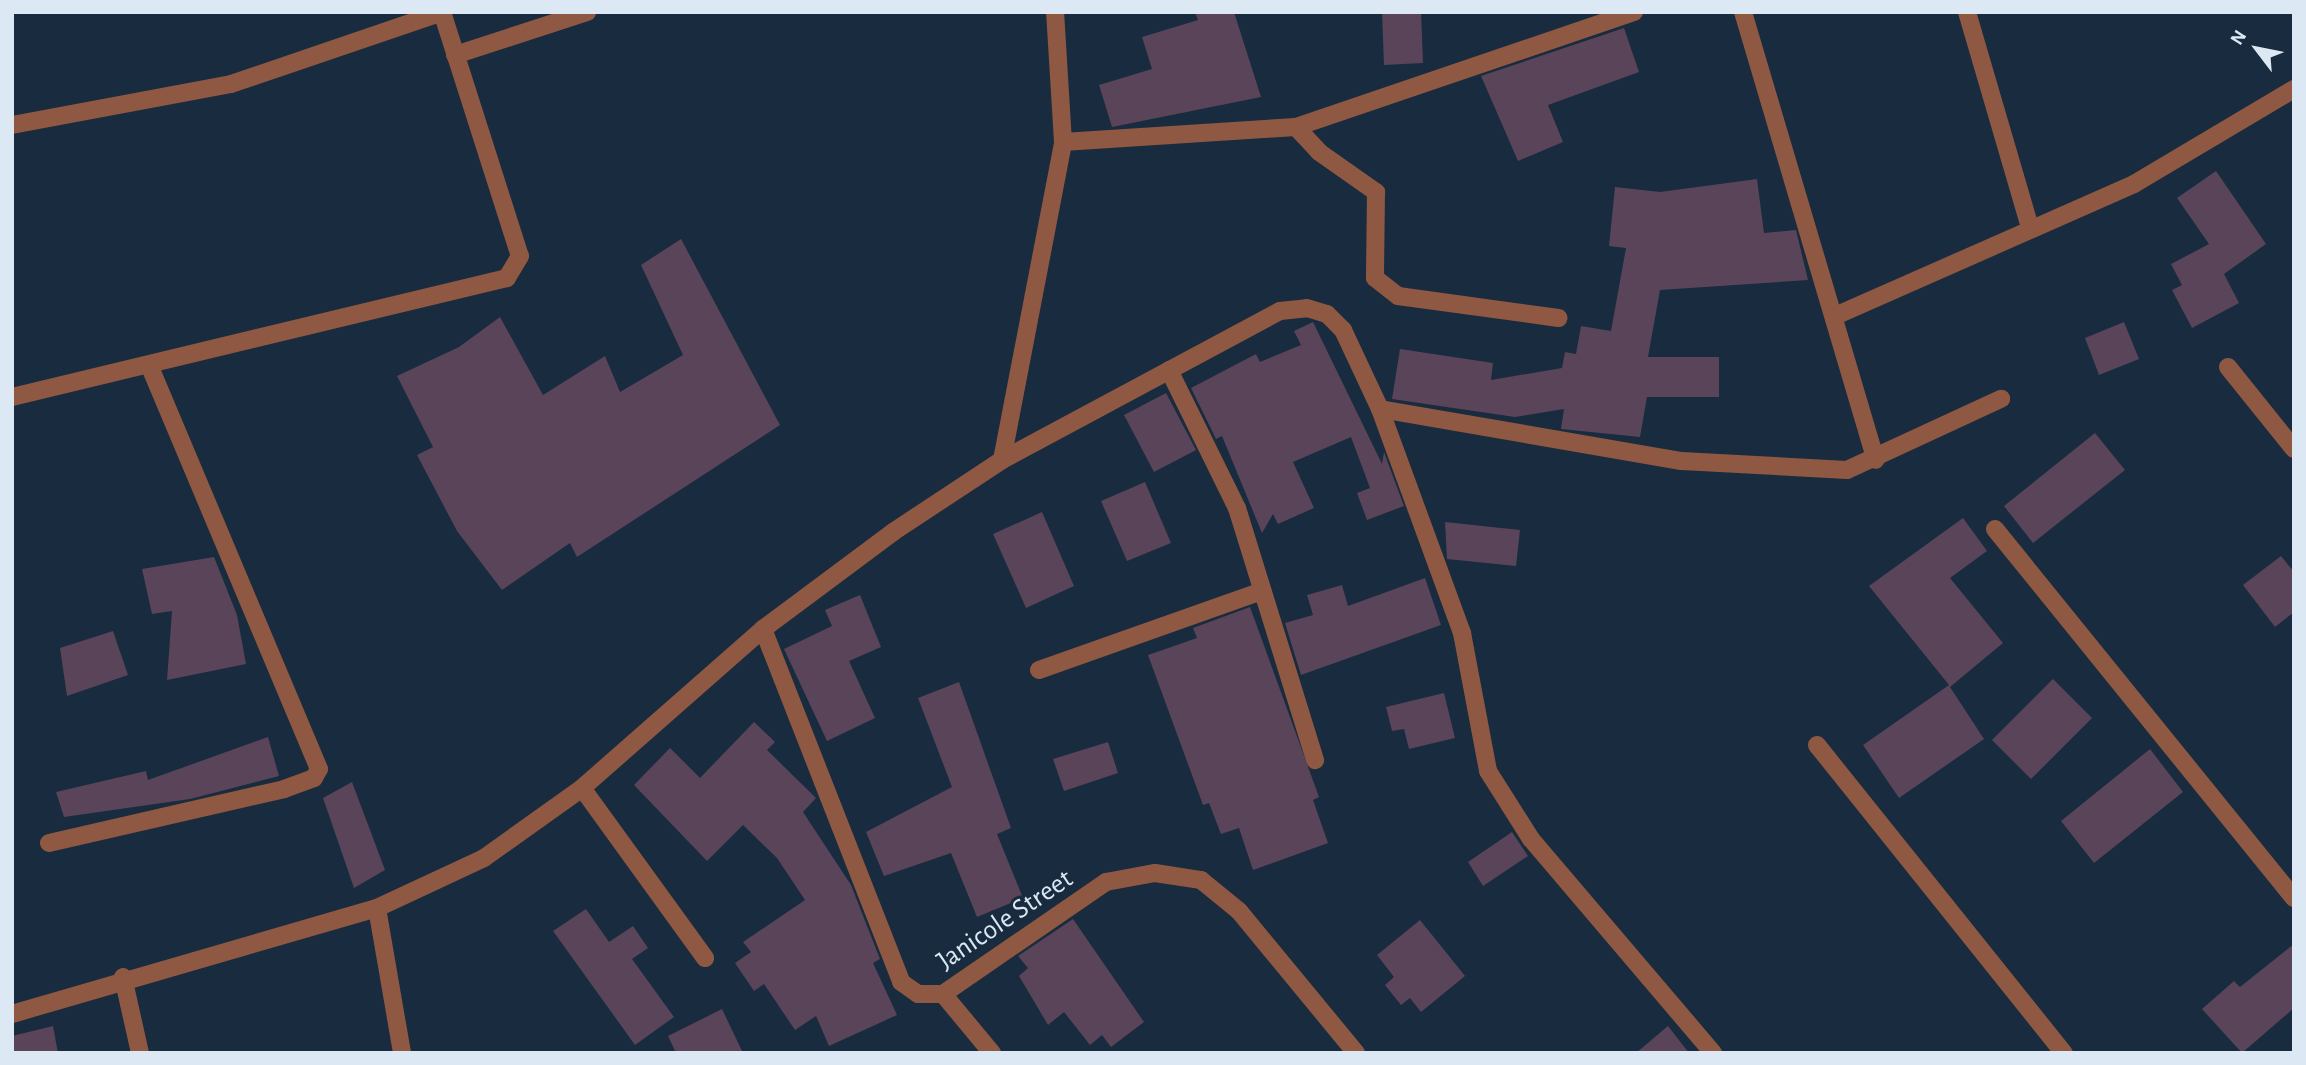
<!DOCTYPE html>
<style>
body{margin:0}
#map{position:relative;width:2306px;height:1065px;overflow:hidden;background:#192b3e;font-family:"Alegreya Sans",sans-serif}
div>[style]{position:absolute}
.building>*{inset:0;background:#594459}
.street>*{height:18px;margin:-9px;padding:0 9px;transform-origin:9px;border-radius:9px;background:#8f5842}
span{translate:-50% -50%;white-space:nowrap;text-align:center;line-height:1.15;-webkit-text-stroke:6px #192b3e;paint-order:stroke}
.street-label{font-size:28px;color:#dde8f5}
.frame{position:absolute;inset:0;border:14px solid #dde8f5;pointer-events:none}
.north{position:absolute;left:2222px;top:14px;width:70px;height:70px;-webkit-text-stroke:5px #192b3e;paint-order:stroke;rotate:302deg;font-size:19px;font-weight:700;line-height:28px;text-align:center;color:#dde8f5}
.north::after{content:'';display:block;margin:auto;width:24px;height:32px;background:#dde8f5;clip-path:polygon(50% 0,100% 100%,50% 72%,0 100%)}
</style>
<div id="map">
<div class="building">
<i style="clip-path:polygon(1195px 12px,1234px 12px,1261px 97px,1112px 127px,1099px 85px,1152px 69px,1142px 37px,1198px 20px)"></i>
<i style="clip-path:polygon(1382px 12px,1421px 12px,1423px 63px,1384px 65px)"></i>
<i style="clip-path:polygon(1624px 28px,1639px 72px,1548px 105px,1563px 142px,1518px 161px,1481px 76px)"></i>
<i style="clip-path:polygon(2216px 171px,2266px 244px,2224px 274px,2239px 303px,2192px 328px,2172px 290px,2182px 285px,2171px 264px,2209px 244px,2177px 198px)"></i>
<i style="clip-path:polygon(1757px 179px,1764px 233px,1796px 230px,1808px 280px,1660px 290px,1648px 357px,1719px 357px,1719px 397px,1647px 397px,1640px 437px,1561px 429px,1564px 409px,1515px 417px,1392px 399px,1400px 349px,1493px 363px,1491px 380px,1562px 368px,1565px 352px,1576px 354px,1581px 326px,1611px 331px,1626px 248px,1609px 246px,1615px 187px,1660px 192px)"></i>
<i style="clip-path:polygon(681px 239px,780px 425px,577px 557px,570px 543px,502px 590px,457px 531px,417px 455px,433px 447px,397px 376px,459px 347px,500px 317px,543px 395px,605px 356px,620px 392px,683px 355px,641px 265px)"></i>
<i style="clip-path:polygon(1313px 322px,1382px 464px,1384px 452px,1404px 506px,1367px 520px,1357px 493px,1370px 488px,1351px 437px,1293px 462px,1314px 508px,1278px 524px,1273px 514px,1262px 533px,1222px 436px,1216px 439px,1191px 388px,1256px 354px,1260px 362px,1301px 345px,1294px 331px)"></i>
<i style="clip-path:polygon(2124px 322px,2139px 359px,2099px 375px,2085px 338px)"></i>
<i style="clip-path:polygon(1166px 393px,1196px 450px,1154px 472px,1124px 415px)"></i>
<i style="clip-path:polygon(2095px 433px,2125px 470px,2033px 543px,2004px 506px)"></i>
<i style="clip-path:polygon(1145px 482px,1171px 543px,1127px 561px,1101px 501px)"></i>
<i style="clip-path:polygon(1042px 512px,1074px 586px,1026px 608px,993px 534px)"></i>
<i style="clip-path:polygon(1963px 518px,1987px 551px,1950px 578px,2003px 643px,1950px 687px,1984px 739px,1899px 798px,1863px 745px,1949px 685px,1869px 586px)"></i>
<i style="clip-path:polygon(1445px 522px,1520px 530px,1516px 566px,1447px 559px)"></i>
<i style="clip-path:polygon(2281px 556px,2294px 572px,2294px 612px,2275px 627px,2243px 585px)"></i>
<i style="clip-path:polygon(214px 557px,237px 615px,246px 664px,167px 680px,172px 611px,152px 614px,142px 569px)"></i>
<i style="clip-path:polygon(1425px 578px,1441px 625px,1301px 675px,1285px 623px,1313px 615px,1307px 595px,1342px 585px,1348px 606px)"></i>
<i style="clip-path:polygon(860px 595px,881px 647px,849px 661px,875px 718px,827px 741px,784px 649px,832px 626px,825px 610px)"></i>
<i style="clip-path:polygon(1250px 607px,1319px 797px,1313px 800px,1328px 843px,1253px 870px,1239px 828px,1221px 834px,1209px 803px,1203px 805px,1148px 655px,1197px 638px,1193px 628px)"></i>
<i style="clip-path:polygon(113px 631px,128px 675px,67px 696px,60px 648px)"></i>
<i style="clip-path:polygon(2053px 679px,2092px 718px,2031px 779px,1992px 740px)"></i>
<i style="clip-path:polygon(959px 682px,1011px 828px,997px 834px,1023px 898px,977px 917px,951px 853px,884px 876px,866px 832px,952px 787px,918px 698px)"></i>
<i style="clip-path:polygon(1444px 693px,1455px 738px,1409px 749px,1404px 729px,1392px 731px,1386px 707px)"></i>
<i style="clip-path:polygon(754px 722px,775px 742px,767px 750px,816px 798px,803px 812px,851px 885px,880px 959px,873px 963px,897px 1015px,829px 1046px,816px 1016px,795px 1030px,764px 984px,754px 991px,735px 963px,751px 952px,743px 942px,805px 900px,777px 858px,743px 825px,707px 861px,634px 785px,670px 748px,700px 778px)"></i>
<i style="clip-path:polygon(268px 737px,279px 776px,190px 799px,64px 817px,56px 792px,146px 771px,148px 780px)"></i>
<i style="clip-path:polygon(1108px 742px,1118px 773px,1064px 791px,1053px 759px)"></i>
<i style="clip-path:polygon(2150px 749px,2183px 792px,2094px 863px,2061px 821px)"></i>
<i style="clip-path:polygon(352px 782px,385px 870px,354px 888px,323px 798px)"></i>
<i style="clip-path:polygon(1512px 832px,1528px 856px,1483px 886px,1468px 862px)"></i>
<i style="clip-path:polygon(586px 909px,609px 942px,633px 926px,648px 948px,632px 959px,674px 1017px,635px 1045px,553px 931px)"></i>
<i style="clip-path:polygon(1073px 919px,1144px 1022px,1111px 1047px,1102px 1035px,1090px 1045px,1064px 1012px,1048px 1025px,1019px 976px,1028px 968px,1018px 956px)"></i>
<i style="clip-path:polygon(1420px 920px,1465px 976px,1421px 1012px,1410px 998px,1401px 1005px,1385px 985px,1394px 977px,1377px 955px)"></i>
<i style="clip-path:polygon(2294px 944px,2294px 1008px,2242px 1053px,2202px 1009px,2234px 981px,2240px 987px)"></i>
<i style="clip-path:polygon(722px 1009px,743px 1053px,676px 1053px,668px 1036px)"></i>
<i style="clip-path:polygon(53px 1026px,58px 1053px,12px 1053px,12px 1036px)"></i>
<i style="clip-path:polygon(1668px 1026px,1689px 1053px,1636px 1053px)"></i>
</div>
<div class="street">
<i style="left:1743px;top:12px;width:467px;rotate:73.5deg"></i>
<i style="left:1967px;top:12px;width:225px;rotate:73.7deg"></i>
<i style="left:455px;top:55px;width:139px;rotate:-18deg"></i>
<i style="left:12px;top:125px;width:223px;rotate:-10.6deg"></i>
<i style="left:231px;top:84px;width:223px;rotate:-18.8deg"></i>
<i style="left:442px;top:12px;width:256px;rotate:72.3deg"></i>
<i style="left:520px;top:256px;width:26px;rotate:121deg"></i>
<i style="left:507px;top:278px;width:509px;rotate:166.48deg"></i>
<i style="left:1296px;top:127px;width:34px;rotate:47deg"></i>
<i style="left:1319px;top:152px;width:70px;rotate:35.1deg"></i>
<i style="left:1376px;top:192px;width:86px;rotate:90.7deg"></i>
<i style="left:1375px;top:278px;width:29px;rotate:38deg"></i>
<i style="left:1398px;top:296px;width:162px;rotate:7.8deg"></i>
<i style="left:1063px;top:142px;width:233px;rotate:-3.7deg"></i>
<i style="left:1296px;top:127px;width:357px;rotate:-18.8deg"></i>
<i style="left:1835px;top:316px;width:327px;rotate:-23.8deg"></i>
<i style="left:2134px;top:184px;width:186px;rotate:-30.7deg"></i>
<i style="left:2228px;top:367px;width:105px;rotate:51.2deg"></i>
<i style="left:1169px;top:370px;width:154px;rotate:63.8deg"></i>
<i style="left:1237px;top:508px;width:264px;rotate:72.8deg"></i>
<i style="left:1380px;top:409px;width:306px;rotate:9.8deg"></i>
<i style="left:1682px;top:461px;width:165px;rotate:3.1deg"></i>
<i style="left:1847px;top:470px;width:170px;rotate:-24.8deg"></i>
<i style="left:1002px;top:460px;width:324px;rotate:-79.1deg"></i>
<i style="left:1063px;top:142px;width:130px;rotate:-93.5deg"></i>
<i style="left:1995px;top:529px;width:475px;rotate:51deg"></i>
<i style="left:763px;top:629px;width:379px;rotate:68.6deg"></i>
<i style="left:901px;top:982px;width:21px;rotate:35deg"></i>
<i style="left:918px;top:994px;width:25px"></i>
<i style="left:943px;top:994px;width:198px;rotate:-34.5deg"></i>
<i style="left:1106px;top:882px;width:50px;rotate:-10.4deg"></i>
<i style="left:1155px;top:873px;width:47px;rotate:8.7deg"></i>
<i style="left:1201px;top:880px;width:49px;rotate:39.2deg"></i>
<i style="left:1239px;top:911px;width:184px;rotate:50.5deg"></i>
<i style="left:1039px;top:670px;width:237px;rotate:-19.5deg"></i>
<i style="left:1817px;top:745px;width:395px;rotate:51.3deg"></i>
<i style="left:582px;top:788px;width:210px;rotate:54.1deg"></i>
<i style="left:49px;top:843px;width:241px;rotate:-12.9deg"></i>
<i style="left:284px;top:789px;width:32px;rotate:-20deg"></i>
<i style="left:314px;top:778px;width:10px;rotate:-61deg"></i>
<i style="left:319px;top:769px;width:437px;rotate:-112.8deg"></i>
<i style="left:377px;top:908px;width:147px;rotate:80.2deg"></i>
<i style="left:123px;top:977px;width:78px;rotate:77.4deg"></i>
<i style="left:943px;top:994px;width:77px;rotate:50.3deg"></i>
<i style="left:12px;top:1014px;width:380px;rotate:-16.2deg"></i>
<i style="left:377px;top:908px;width:118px;rotate:-25deg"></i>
<i style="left:484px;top:858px;width:120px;rotate:-35.5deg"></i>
<i style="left:582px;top:788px;width:241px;rotate:-41.3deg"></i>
<i style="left:763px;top:629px;width:162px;rotate:-36.7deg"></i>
<i style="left:893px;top:532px;width:131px;rotate:-33.4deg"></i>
<i style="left:1002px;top:460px;width:315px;rotate:-28.2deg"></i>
<i style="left:1280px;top:311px;width:27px;rotate:-6deg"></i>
<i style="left:1307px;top:308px;width:21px;rotate:17deg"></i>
<i style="left:1327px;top:314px;width:23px;rotate:45deg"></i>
<i style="left:1343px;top:330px;width:87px;rotate:64.9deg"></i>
<i style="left:1380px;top:409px;width:239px;rotate:69.9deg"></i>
<i style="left:1462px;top:633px;width:140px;rotate:79.3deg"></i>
<i style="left:1488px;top:771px;width:80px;rotate:57.7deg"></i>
<i style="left:1531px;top:839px;width:281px;rotate:49.6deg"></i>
</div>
<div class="street-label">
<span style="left:1005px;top:920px;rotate:-34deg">Janicole Street</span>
</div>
<div class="frame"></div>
<div class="north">N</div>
</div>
